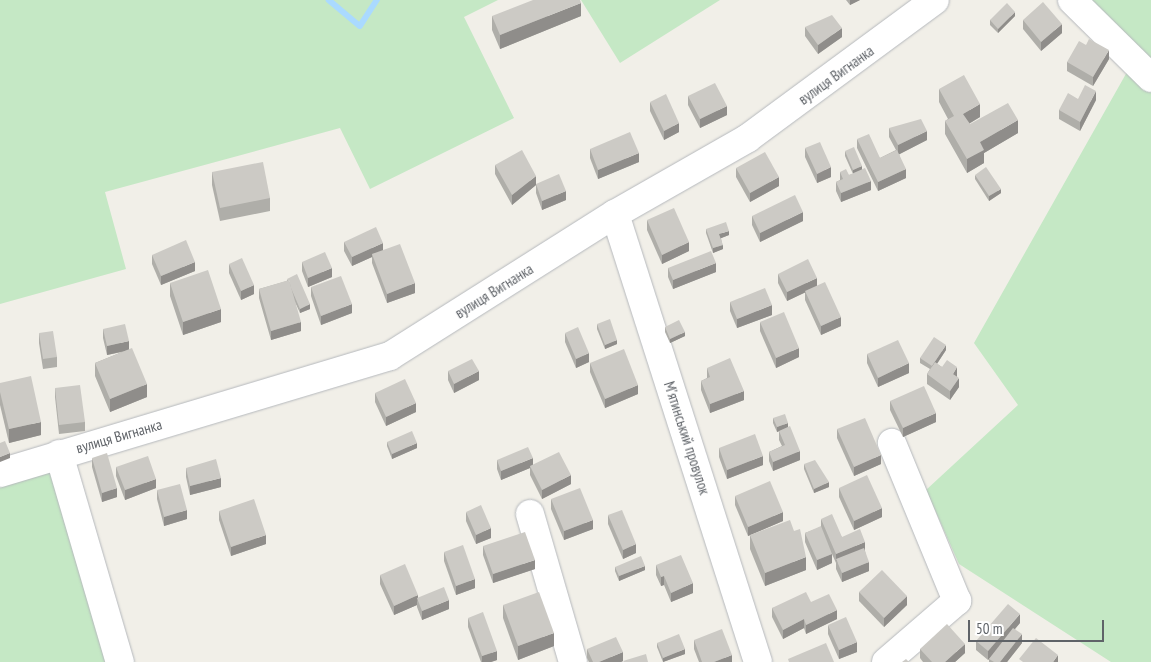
<!DOCTYPE html>
<meta charset="utf-8">
<style>
body{margin:0}
#map{position:relative;width:1151px;height:662px;overflow:hidden;background:#f1efe8;font-family:"PT Sans Narrow",sans-serif}
div>[style]{position:absolute}
.green>*{inset:0;background:#c5e8c5}
.stream>*{height:5.5px;margin:-2.75px;padding:0 2.75px;transform-origin:2.75px;border-radius:2.75px;background:#aadaff}
.roads{filter:drop-shadow(0 0 1px #b5b8bc) drop-shadow(0 0 1px #b5b8bc)}
.minor>*{height:28px;margin:-14px;padding:0 14px;transform-origin:14px;border-radius:14px;background:#fff}
.wall>*{inset:0;background:#afaea9}
.shaded-wall>*{inset:0;background:#8f8d8a}
.building>*{inset:0;background:#cccac5}
span{translate:-50% -50%;white-space:nowrap;text-align:center;line-height:1.15;-webkit-text-stroke:4px #fff;paint-order:stroke}
.street-label{font-size:15px;color:#5f6368}
.scale{position:absolute;left:968px;top:620px;width:136px;height:22px;box-sizing:border-box;border:2px solid #5f6368;border-top:0;padding-left:6px;font-size:15px;line-height:18px;white-space:nowrap;color:#5f6368;-webkit-text-stroke:4px #fff;paint-order:stroke}
</style>
<div id="map">
<div class="green">
<i style="clip-path:polygon(0 0,498px 0,464px 17px,514px 118px,370px 189px,340px 128px,105px 192px,126px 269px,0 304px)"></i>
<i style="clip-path:polygon(581px 0,720px 0,620px 63px)"></i>
<i style="clip-path:polygon(1089px 0,1151px 0,1151px 662px,1111px 662px,959px 564px,926px 490px,1018px 405px,974px 343px,1140px 49px)"></i>
<i style="clip-path:polygon(55px 463px,113px 662px,0 662px,0 481px)"></i>
</div>
<div class="stream">
<i style="left:329px;top:0;width:40px;rotate:40deg"></i>
<i style="left:360px;top:26px;width:31px;rotate:-57deg"></i>
</div>
<div class="roads">
<div class="minor">
<i style="left:1072px;top:0;width:111px;rotate:44.6deg"></i>
<i style="left:615px;top:214px;width:470px;rotate:72.3deg"></i>
<i style="left:59px;top:454px;width:217px;rotate:73.7deg"></i>
<i style="left:0;top:473px;width:407px;rotate:-16.7deg"></i>
<i style="left:390px;top:356px;width:266px;rotate:-32.3deg"></i>
<i style="left:615px;top:214px;width:153px;rotate:-29.7deg"></i>
<i style="left:748px;top:138px;width:232px;rotate:-36.4deg"></i>
<i style="left:530px;top:514px;width:154px;rotate:73.8deg"></i>
<i style="left:886px;top:662px;width:94px;rotate:-40.7deg"></i>
<i style="left:957px;top:601px;width:171px;rotate:-112.4deg"></i>
</div>
</div>
<div class="wall">
<i style="clip-path:polygon(846px 0,860px 0,850px 5px)"></i>
<i style="clip-path:polygon(492px 16px,581px 16px,500px 49px,492px 30px)"></i>
<i style="clip-path:polygon(1015px 16px,998px 33px,990px 25px,990px 20px)"></i>
<i style="clip-path:polygon(1023px 20px,1062px 33px,1041px 51px,1023px 29px)"></i>
<i style="clip-path:polygon(805px 27px,842px 37px,818px 54px,805px 36px)"></i>
<i style="clip-path:polygon(1109px 59px,1093px 86px,1067px 71px,1067px 62px)"></i>
<i style="clip-path:polygon(939px 89px,980px 117px,969px 124px,970px 124px,1018px 133px,984px 153px,984px 163px,967px 173px,945px 134px,945px 121px,948px 119px,939px 102px)"></i>
<i style="clip-path:polygon(688px 96px,727px 115px,700px 128px,688px 105px)"></i>
<i style="clip-path:polygon(1096px 100px,1080px 131px,1059px 119px,1059px 110px)"></i>
<i style="clip-path:polygon(650px 102px,679px 132px,664px 140px,650px 111px)"></i>
<i style="clip-path:polygon(889px 128px,927px 140px,899px 154px,906px 178px,878px 191px,857px 148px,857px 139px,880px 158px,896px 150px,889px 137px)"></i>
<i style="clip-path:polygon(805px 148px,831px 177px,817px 183px,805px 157px)"></i>
<i style="clip-path:polygon(590px 149px,639px 162px,598px 179px,590px 158px)"></i>
<i style="clip-path:polygon(845px 151px,862px 170px,871px 190px,841px 202px,836px 191px,836px 182px,840px 180px,840px 172px,849px 175px,853px 174px,845px 156px)"></i>
<i style="clip-path:polygon(495px 165px,536px 184px,566px 200px,542px 210px,536px 193px,536px 185px,512px 205px,495px 174px)"></i>
<i style="clip-path:polygon(736px 168px,779px 186px,750px 202px,736px 177px)"></i>
<i style="clip-path:polygon(212px 172px,270px 198px,270px 211px,220px 221px,212px 185px)"></i>
<i style="clip-path:polygon(975px 175px,1001px 193px,989px 201px,975px 179px)"></i>
<i style="clip-path:polygon(752px 216px,803px 221px,760px 242px,752px 225px)"></i>
<i style="clip-path:polygon(647px 220px,689px 251px,662px 264px,647px 230px)"></i>
<i style="clip-path:polygon(706px 229px,729px 235px,721px 238px,723px 249px,713px 253px,706px 233px)"></i>
<i style="clip-path:polygon(344px 242px,383px 250px,415px 293px,387px 303px,372px 263px,372px 257px,352px 266px,344px 251px)"></i>
<i style="clip-path:polygon(152px 255px,195px 271px,161px 285px,152px 264px)"></i>
<i style="clip-path:polygon(302px 262px,332px 277px,308px 287px,302px 271px)"></i>
<i style="clip-path:polygon(229px 264px,254px 294px,241px 300px,229px 273px)"></i>
<i style="clip-path:polygon(668px 268px,716px 272px,673px 289px,668px 277px)"></i>
<i style="clip-path:polygon(778px 274px,817px 286px,841px 326px,821px 335px,805px 300px,805px 292px,787px 301px,778px 283px)"></i>
<i style="clip-path:polygon(287px 279px,310px 309px,300px 313px,295px 302px,301px 331px,271px 340px,259px 298px,259px 289px,287px 281px)"></i>
<i style="clip-path:polygon(170px 283px,221px 322px,183px 335px,170px 296px)"></i>
<i style="clip-path:polygon(311px 287px,352px 313px,321px 325px,311px 296px)"></i>
<i style="clip-path:polygon(730px 302px,772px 315px,737px 328px,730px 311px)"></i>
<i style="clip-path:polygon(760px 322px,799px 357px,776px 368px,760px 331px)"></i>
<i style="clip-path:polygon(597px 324px,617px 344px,605px 349px,597px 329px)"></i>
<i style="clip-path:polygon(665px 327px,685px 336px,670px 343px,665px 332px)"></i>
<i style="clip-path:polygon(103px 329px,129px 349px,147px 397px,110px 412px,95px 376px,95px 363px,122px 352px,107px 355px,103px 338px)"></i>
<i style="clip-path:polygon(39px 333px,57px 357px,57px 367px,43px 369px,39px 343px)"></i>
<i style="clip-path:polygon(565px 333px,589px 362px,576px 368px,565px 342px)"></i>
<i style="clip-path:polygon(946px 350px,937px 364px,957px 376px,959px 387px,950px 400px,927px 384px,927px 374px,930px 369px,920px 363px,920px 358px)"></i>
<i style="clip-path:polygon(867px 354px,909px 373px,878px 387px,867px 363px)"></i>
<i style="clip-path:polygon(590px 363px,638px 394px,605px 408px,590px 372px)"></i>
<i style="clip-path:polygon(707px 368px,744px 400px,710px 413px,701px 390px,701px 381px,707px 378px)"></i>
<i style="clip-path:polygon(448px 371px,479px 380px,454px 393px,448px 380px)"></i>
<i style="clip-path:polygon(0 383px,41px 435px,9px 443px,0 405px)"></i>
<i style="clip-path:polygon(55px 388px,85px 422px,85px 431px,59px 434px,55px 397px)"></i>
<i style="clip-path:polygon(375px 393px,416px 412px,386px 426px,375px 402px)"></i>
<i style="clip-path:polygon(890px 401px,936px 422px,903px 437px,890px 410px)"></i>
<i style="clip-path:polygon(773px 418px,788px 427px,800px 460px,773px 471px,769px 461px,769px 452px,782px 446px,779px 440px,779px 431px,781px 430px,777px 432px,773px 423px)"></i>
<i style="clip-path:polygon(837px 429px,881px 464px,854px 476px,837px 438px)"></i>
<i style="clip-path:polygon(387px 442px,417px 448px,392px 459px,387px 446px)"></i>
<i style="clip-path:polygon(719px 448px,763px 465px,727px 479px,719px 457px)"></i>
<i style="clip-path:polygon(92px 458px,117px 497px,102px 502px,92px 467px)"></i>
<i style="clip-path:polygon(497px 460px,533px 465px,571px 484px,542px 499px,530px 475px,530px 468px,501px 480px,497px 469px)"></i>
<i style="clip-path:polygon(804px 464px,829px 487px,814px 493px,804px 469px)"></i>
<i style="clip-path:polygon(116px 467px,156px 488px,125px 500px,116px 476px)"></i>
<i style="clip-path:polygon(186px 468px,221px 487px,190px 495px,186px 477px)"></i>
<i style="clip-path:polygon(839px 488px,882px 517px,854px 530px,839px 497px)"></i>
<i style="clip-path:polygon(157px 490px,187px 519px,164px 526px,157px 499px)"></i>
<i style="clip-path:polygon(735px 496px,783px 521px,748px 536px,735px 505px)"></i>
<i style="clip-path:polygon(551px 499px,593px 529px,564px 540px,551px 509px)"></i>
<i style="clip-path:polygon(219px 511px,266px 544px,231px 556px,219px 520px)"></i>
<i style="clip-path:polygon(466px 512px,491px 538px,476px 544px,466px 521px)"></i>
<i style="clip-path:polygon(608px 515px,636px 553px,623px 559px,608px 524px)"></i>
<i style="clip-path:polygon(821px 519px,842px 537px,865px 551px,869px 571px,842px 582px,836px 569px,836px 563px,832px 554px,832px 563px,817px 570px,805px 542px,805px 533px,821px 527px)"></i>
<i style="clip-path:polygon(750px 535px,806px 570px,765px 586px,750px 549px)"></i>
<i style="clip-path:polygon(483px 546px,535px 569px,493px 583px,483px 555px)"></i>
<i style="clip-path:polygon(444px 552px,475px 588px,456px 595px,444px 561px)"></i>
<i style="clip-path:polygon(656px 565px,693px 593px,671px 602px,664px 585px,661px 586px,656px 575px)"></i>
<i style="clip-path:polygon(615px 567px,645px 570px,619px 581px,615px 571px)"></i>
<i style="clip-path:polygon(380px 575px,418px 598px,449px 609px,422px 620px,417px 607px,417px 605px,394px 615px,380px 584px)"></i>
<i style="clip-path:polygon(859px 592px,907px 605px,884px 627px,859px 601px)"></i>
<i style="clip-path:polygon(811px 602px,837px 619px,806px 634px,804px 628px,783px 639px,772px 617px,772px 608px)"></i>
<i style="clip-path:polygon(503px 605px,554px 646px,518px 660px,503px 618px)"></i>
<i style="clip-path:polygon(468px 618px,497px 660px,491px 662px,481px 662px,468px 627px)"></i>
<i style="clip-path:polygon(1020px 623px,1015px 629px,1022px 643px,1007px 662px,989px 662px,989px 659px,988px 660px,976px 650px,976px 641px)"></i>
<i style="clip-path:polygon(828px 625px,857px 652px,839px 659px,828px 634px)"></i>
<i style="clip-path:polygon(694px 640px,732px 662px,699px 662px,694px 649px)"></i>
<i style="clip-path:polygon(657px 643px,685px 654px,663px 662px,657px 647px)"></i>
<i style="clip-path:polygon(587px 649px,623px 661px,621px 662px,589px 662px,587px 658px)"></i>
<i style="clip-path:polygon(920px 649px,965px 653px,955px 662px,923px 662px,920px 658px)"></i>
</div>
<div class="shaded-wall">
<i style="clip-path:polygon(850px 0,860px 0,850px 5px)"></i>
<i style="clip-path:polygon(581px 3px,581px 16px,500px 49px,500px 35px)"></i>
<i style="clip-path:polygon(1015px 12px,1015px 16px,998px 33px,998px 29px)"></i>
<i style="clip-path:polygon(1062px 24px,1062px 33px,1041px 51px,1041px 42px)"></i>
<i style="clip-path:polygon(842px 28px,842px 37px,818px 54px,818px 45px)"></i>
<i style="clip-path:polygon(1109px 50px,1109px 59px,1093px 86px,1093px 77px)"></i>
<i style="clip-path:polygon(1096px 91px,1096px 100px,1080px 131px,1080px 122px)"></i>
<i style="clip-path:polygon(980px 104px,980px 117px,963px 127px,963px 114px)"></i>
<i style="clip-path:polygon(727px 106px,727px 115px,700px 128px,700px 119px)"></i>
<i style="clip-path:polygon(1018px 120px,1018px 133px,984px 153px,984px 163px,967px 173px,967px 159px,980px 142px)"></i>
<i style="clip-path:polygon(679px 123px,679px 132px,664px 140px,664px 131px)"></i>
<i style="clip-path:polygon(927px 131px,927px 140px,898px 155px,898px 145px)"></i>
<i style="clip-path:polygon(639px 153px,639px 162px,598px 179px,598px 170px)"></i>
<i style="clip-path:polygon(862px 166px,862px 171px,853px 175px,853px 170px)"></i>
<i style="clip-path:polygon(831px 167px,831px 177px,817px 183px,817px 174px)"></i>
<i style="clip-path:polygon(906px 169px,906px 178px,878px 191px,878px 182px)"></i>
<i style="clip-path:polygon(536px 176px,536px 185px,512px 205px,512px 195px)"></i>
<i style="clip-path:polygon(779px 177px,779px 186px,750px 202px,750px 193px)"></i>
<i style="clip-path:polygon(871px 181px,871px 190px,841px 202px,841px 193px)"></i>
<i style="clip-path:polygon(1001px 189px,1001px 193px,989px 201px,989px 196px)"></i>
<i style="clip-path:polygon(566px 191px,566px 200px,542px 210px,542px 201px)"></i>
<i style="clip-path:polygon(803px 212px,803px 221px,760px 242px,760px 233px)"></i>
<i style="clip-path:polygon(729px 231px,729px 235px,719px 239px,719px 234px)"></i>
<i style="clip-path:polygon(689px 242px,689px 251px,662px 264px,662px 255px)"></i>
<i style="clip-path:polygon(383px 243px,383px 252px,372px 254px,372px 257px,352px 266px,352px 257px)"></i>
<i style="clip-path:polygon(723px 245px,723px 249px,713px 253px,713px 248px)"></i>
<i style="clip-path:polygon(195px 262px,195px 271px,161px 285px,161px 276px)"></i>
<i style="clip-path:polygon(716px 263px,716px 272px,673px 289px,673px 280px)"></i>
<i style="clip-path:polygon(332px 268px,332px 277px,308px 287px,308px 278px)"></i>
<i style="clip-path:polygon(817px 278px,817px 287px,787px 301px,787px 292px)"></i>
<i style="clip-path:polygon(415px 283px,415px 293px,387px 303px,387px 294px)"></i>
<i style="clip-path:polygon(254px 285px,254px 294px,241px 300px,241px 291px)"></i>
<i style="clip-path:polygon(310px 304px,310px 309px,300px 313px,300px 309px)"></i>
<i style="clip-path:polygon(352px 304px,352px 313px,321px 325px,321px 316px)"></i>
<i style="clip-path:polygon(772px 305px,772px 315px,737px 328px,737px 319px)"></i>
<i style="clip-path:polygon(221px 309px,221px 322px,183px 335px,183px 322px)"></i>
<i style="clip-path:polygon(841px 317px,841px 326px,821px 335px,821px 326px)"></i>
<i style="clip-path:polygon(301px 322px,301px 331px,271px 340px,271px 331px)"></i>
<i style="clip-path:polygon(685px 332px,685px 336px,670px 343px,670px 339px)"></i>
<i style="clip-path:polygon(617px 340px,617px 344px,605px 349px,605px 345px)"></i>
<i style="clip-path:polygon(129px 341px,129px 350px,107px 355px,107px 346px)"></i>
<i style="clip-path:polygon(946px 345px,946px 350px,932px 371px,932px 366px)"></i>
<i style="clip-path:polygon(799px 348px,799px 357px,776px 368px,776px 358px)"></i>
<i style="clip-path:polygon(589px 353px,589px 362px,576px 368px,576px 359px)"></i>
<i style="clip-path:polygon(909px 363px,909px 373px,878px 387px,878px 378px)"></i>
<i style="clip-path:polygon(957px 367px,957px 376px,953px 383px,953px 374px)"></i>
<i style="clip-path:polygon(479px 371px,479px 380px,454px 393px,454px 384px)"></i>
<i style="clip-path:polygon(959px 378px,959px 387px,950px 400px,950px 391px)"></i>
<i style="clip-path:polygon(147px 384px,147px 397px,110px 412px,110px 399px)"></i>
<i style="clip-path:polygon(638px 385px,638px 394px,605px 408px,605px 399px)"></i>
<i style="clip-path:polygon(744px 391px,744px 400px,710px 413px,710px 404px)"></i>
<i style="clip-path:polygon(416px 403px,416px 412px,386px 426px,386px 417px)"></i>
<i style="clip-path:polygon(936px 413px,936px 422px,903px 437px,903px 428px)"></i>
<i style="clip-path:polygon(41px 422px,41px 435px,9px 443px,9px 429px)"></i>
<i style="clip-path:polygon(788px 423px,788px 428px,777px 432px,777px 427px)"></i>
<i style="clip-path:polygon(417px 443px,417px 448px,392px 459px,392px 454px)"></i>
<i style="clip-path:polygon(800px 451px,800px 460px,773px 471px,773px 462px)"></i>
<i style="clip-path:polygon(10px 453px,10px 458px,0 462px,0 457px)"></i>
<i style="clip-path:polygon(881px 455px,881px 464px,854px 476px,854px 467px)"></i>
<i style="clip-path:polygon(763px 456px,763px 465px,727px 479px,727px 470px)"></i>
<i style="clip-path:polygon(533px 458px,533px 467px,530px 466px,530px 468px,501px 480px,501px 471px)"></i>
<i style="clip-path:polygon(571px 475px,571px 484px,542px 499px,542px 490px)"></i>
<i style="clip-path:polygon(221px 478px,221px 487px,190px 495px,190px 486px)"></i>
<i style="clip-path:polygon(156px 479px,156px 488px,125px 500px,125px 490px)"></i>
<i style="clip-path:polygon(829px 482px,829px 487px,814px 493px,814px 489px)"></i>
<i style="clip-path:polygon(117px 488px,117px 497px,102px 502px,102px 493px)"></i>
<i style="clip-path:polygon(882px 508px,882px 517px,854px 530px,854px 521px)"></i>
<i style="clip-path:polygon(187px 510px,187px 519px,164px 526px,164px 517px)"></i>
<i style="clip-path:polygon(783px 512px,783px 521px,748px 536px,748px 527px)"></i>
<i style="clip-path:polygon(593px 520px,593px 529px,564px 540px,564px 531px)"></i>
<i style="clip-path:polygon(491px 528px,491px 538px,476px 544px,476px 535px)"></i>
<i style="clip-path:polygon(266px 535px,266px 544px,231px 556px,231px 547px)"></i>
<i style="clip-path:polygon(865px 542px,865px 551px,838px 563px,836px 560px,836px 554px)"></i>
<i style="clip-path:polygon(636px 544px,636px 553px,623px 559px,623px 550px)"></i>
<i style="clip-path:polygon(832px 554px,832px 563px,817px 570px,817px 560px)"></i>
<i style="clip-path:polygon(806px 557px,806px 570px,765px 586px,765px 573px)"></i>
<i style="clip-path:polygon(535px 560px,535px 569px,493px 583px,493px 574px)"></i>
<i style="clip-path:polygon(869px 562px,869px 571px,842px 582px,842px 573px)"></i>
<i style="clip-path:polygon(645px 566px,645px 570px,619px 581px,619px 576px)"></i>
<i style="clip-path:polygon(664px 576px,664px 585px,661px 586px,661px 577px)"></i>
<i style="clip-path:polygon(475px 579px,475px 588px,456px 595px,456px 586px)"></i>
<i style="clip-path:polygon(693px 583px,693px 593px,671px 602px,671px 593px)"></i>
<i style="clip-path:polygon(418px 595px,418px 602px,417px 598px,417px 605px,394px 615px,394px 606px)"></i>
<i style="clip-path:polygon(907px 596px,907px 605px,884px 627px,884px 618px)"></i>
<i style="clip-path:polygon(449px 600px,449px 609px,422px 620px,422px 611px)"></i>
<i style="clip-path:polygon(837px 610px,837px 619px,806px 634px,806px 625px)"></i>
<i style="clip-path:polygon(1020px 614px,1020px 623px,988px 660px,988px 651px)"></i>
<i style="clip-path:polygon(804px 619px,804px 628px,783px 639px,783px 630px)"></i>
<i style="clip-path:polygon(554px 633px,554px 646px,518px 660px,518px 646px)"></i>
<i style="clip-path:polygon(1022px 634px,1022px 643px,1007px 662px,1000px 662px)"></i>
<i style="clip-path:polygon(857px 642px,857px 652px,839px 659px,839px 650px)"></i>
<i style="clip-path:polygon(965px 644px,965px 653px,955px 662px,945px 662px)"></i>
<i style="clip-path:polygon(685px 649px,685px 654px,663px 662px,663px 658px)"></i>
<i style="clip-path:polygon(497px 651px,497px 660px,491px 662px,482px 662px,482px 656px)"></i>
<i style="clip-path:polygon(623px 652px,623px 661px,621px 662px,599px 662px)"></i>
<i style="clip-path:polygon(732px 655px,732px 662px,714px 662px)"></i>
<i style="clip-path:polygon(1058px 655px,1058px 662px,1053px 662px)"></i>
</div>
<div class="building">
<i style="clip-path:polygon(533px 0,580px 0,581px 3px,500px 35px,492px 16px)"></i>
<i style="clip-path:polygon(1043px 2px,1062px 24px,1041px 42px,1023px 20px)"></i>
<i style="clip-path:polygon(1007px 3px,1015px 12px,998px 29px,990px 20px)"></i>
<i style="clip-path:polygon(832px 15px,842px 28px,818px 45px,805px 27px)"></i>
<i style="clip-path:polygon(1089px 39px,1109px 50px,1093px 77px,1067px 62px,1079px 41px,1086px 45px)"></i>
<i style="clip-path:polygon(964px 75px,980px 104px,963px 114px,970px 124px,1008px 103px,1018px 120px,980px 142px,984px 150px,967px 159px,945px 121px,954px 116px,939px 89px)"></i>
<i style="clip-path:polygon(715px 83px,727px 106px,700px 119px,688px 96px)"></i>
<i style="clip-path:polygon(1085px 85px,1096px 91px,1080px 122px,1059px 110px,1068px 93px,1078px 99px)"></i>
<i style="clip-path:polygon(666px 94px,679px 123px,664px 131px,650px 102px)"></i>
<i style="clip-path:polygon(921px 119px,927px 131px,898px 145px,889px 128px)"></i>
<i style="clip-path:polygon(630px 132px,639px 153px,598px 170px,590px 149px)"></i>
<i style="clip-path:polygon(869px 134px,880px 158px,897px 150px,906px 169px,878px 182px,857px 139px)"></i>
<i style="clip-path:polygon(820px 142px,831px 167px,817px 174px,805px 148px)"></i>
<i style="clip-path:polygon(854px 147px,862px 166px,853px 170px,845px 151px)"></i>
<i style="clip-path:polygon(522px 150px,536px 176px,512px 195px,495px 165px)"></i>
<i style="clip-path:polygon(765px 152px,779px 177px,750px 193px,736px 168px)"></i>
<i style="clip-path:polygon(263px 162px,270px 198px,220px 208px,212px 172px)"></i>
<i style="clip-path:polygon(986px 167px,1001px 189px,989px 196px,975px 175px)"></i>
<i style="clip-path:polygon(865px 168px,871px 181px,841px 193px,836px 182px,843px 179px,840px 172px,846px 169px,849px 175px)"></i>
<i style="clip-path:polygon(559px 174px,566px 191px,542px 201px,536px 184px)"></i>
<i style="clip-path:polygon(795px 195px,803px 212px,760px 233px,752px 216px)"></i>
<i style="clip-path:polygon(674px 208px,689px 242px,662px 255px,647px 220px)"></i>
<i style="clip-path:polygon(726px 222px,729px 231px,719px 234px,723px 245px,713px 248px,706px 229px)"></i>
<i style="clip-path:polygon(376px 227px,383px 243px,352px 257px,344px 242px)"></i>
<i style="clip-path:polygon(186px 240px,195px 262px,161px 276px,152px 255px)"></i>
<i style="clip-path:polygon(400px 244px,415px 283px,387px 294px,372px 254px)"></i>
<i style="clip-path:polygon(711px 251px,716px 263px,673px 280px,668px 268px)"></i>
<i style="clip-path:polygon(325px 252px,332px 268px,308px 278px,302px 262px)"></i>
<i style="clip-path:polygon(242px 258px,254px 285px,241px 291px,229px 264px)"></i>
<i style="clip-path:polygon(808px 259px,817px 278px,787px 292px,778px 274px)"></i>
<i style="clip-path:polygon(208px 270px,221px 309px,183px 322px,170px 283px)"></i>
<i style="clip-path:polygon(297px 274px,310px 304px,300px 309px,291px 288px,289px 280px,288px 280px,287px 279px)"></i>
<i style="clip-path:polygon(341px 276px,352px 304px,321px 316px,311px 287px)"></i>
<i style="clip-path:polygon(289px 280px,301px 322px,271px 331px,259px 289px)"></i>
<i style="clip-path:polygon(825px 282px,841px 317px,821px 326px,805px 291px)"></i>
<i style="clip-path:polygon(765px 288px,772px 305px,737px 319px,730px 302px)"></i>
<i style="clip-path:polygon(784px 312px,799px 348px,776px 358px,760px 322px)"></i>
<i style="clip-path:polygon(610px 319px,617px 340px,605px 345px,597px 324px)"></i>
<i style="clip-path:polygon(679px 320px,685px 332px,670px 339px,665px 327px)"></i>
<i style="clip-path:polygon(125px 324px,129px 341px,107px 346px,103px 329px)"></i>
<i style="clip-path:polygon(578px 327px,589px 353px,576px 359px,565px 333px)"></i>
<i style="clip-path:polygon(53px 331px,57px 357px,43px 359px,39px 333px)"></i>
<i style="clip-path:polygon(934px 337px,946px 345px,932px 366px,920px 358px)"></i>
<i style="clip-path:polygon(898px 340px,909px 363px,878px 378px,867px 354px)"></i>
<i style="clip-path:polygon(132px 348px,147px 384px,110px 399px,95px 363px)"></i>
<i style="clip-path:polygon(624px 349px,638px 385px,605px 399px,590px 363px)"></i>
<i style="clip-path:polygon(730px 358px,744px 391px,710px 404px,701px 381px,710px 377px,707px 368px)"></i>
<i style="clip-path:polygon(472px 359px,479px 371px,454px 384px,448px 371px)"></i>
<i style="clip-path:polygon(947px 360px,957px 367px,953px 374px,959px 378px,950px 391px,927px 374px,935px 362px,942px 367px)"></i>
<i style="clip-path:polygon(31px 376px,41px 422px,9px 429px,0 392px,0 383px)"></i>
<i style="clip-path:polygon(405px 379px,416px 403px,386px 417px,375px 393px)"></i>
<i style="clip-path:polygon(80px 385px,85px 422px,59px 425px,55px 388px)"></i>
<i style="clip-path:polygon(924px 386px,936px 413px,903px 428px,890px 401px)"></i>
<i style="clip-path:polygon(785px 414px,788px 423px,777px 427px,773px 418px)"></i>
<i style="clip-path:polygon(865px 418px,881px 455px,854px 467px,837px 429px)"></i>
<i style="clip-path:polygon(790px 426px,800px 451px,773px 462px,769px 452px,785px 445px,779px 431px)"></i>
<i style="clip-path:polygon(412px 431px,417px 443px,392px 454px,387px 442px)"></i>
<i style="clip-path:polygon(755px 434px,763px 456px,727px 470px,719px 448px)"></i>
<i style="clip-path:polygon(5px 441px,10px 453px,0 457px,0 443px)"></i>
<i style="clip-path:polygon(528px 447px,533px 458px,501px 471px,497px 460px)"></i>
<i style="clip-path:polygon(559px 452px,571px 475px,542px 490px,530px 466px)"></i>
<i style="clip-path:polygon(107px 453px,117px 488px,102px 493px,92px 458px)"></i>
<i style="clip-path:polygon(148px 456px,156px 479px,125px 490px,116px 467px)"></i>
<i style="clip-path:polygon(216px 459px,221px 478px,190px 486px,186px 468px)"></i>
<i style="clip-path:polygon(815px 460px,829px 482px,814px 489px,804px 464px)"></i>
<i style="clip-path:polygon(867px 475px,882px 508px,854px 521px,839px 488px)"></i>
<i style="clip-path:polygon(770px 481px,783px 512px,748px 527px,735px 496px)"></i>
<i style="clip-path:polygon(180px 484px,187px 510px,164px 517px,157px 490px)"></i>
<i style="clip-path:polygon(580px 488px,593px 520px,564px 531px,551px 499px)"></i>
<i style="clip-path:polygon(254px 499px,266px 535px,231px 547px,219px 511px)"></i>
<i style="clip-path:polygon(481px 505px,491px 528px,476px 535px,466px 512px)"></i>
<i style="clip-path:polygon(622px 510px,636px 544px,623px 550px,608px 515px)"></i>
<i style="clip-path:polygon(832px 514px,842px 537px,860px 529px,865px 542px,836px 554px,821px 519px)"></i>
<i style="clip-path:polygon(790px 520px,794px 531px,800px 529px,806px 557px,765px 573px,750px 535px)"></i>
<i style="clip-path:polygon(821px 526px,832px 554px,817px 560px,805px 533px)"></i>
<i style="clip-path:polygon(525px 532px,535px 560px,493px 574px,483px 546px)"></i>
<i style="clip-path:polygon(463px 545px,475px 579px,456px 586px,444px 552px)"></i>
<i style="clip-path:polygon(864px 548px,869px 562px,842px 573px,836px 559px)"></i>
<i style="clip-path:polygon(681px 555px,693px 583px,671px 593px,664px 576px,661px 577px,656px 565px)"></i>
<i style="clip-path:polygon(641px 556px,645px 566px,619px 576px,615px 567px)"></i>
<i style="clip-path:polygon(405px 564px,418px 595px,394px 606px,380px 575px)"></i>
<i style="clip-path:polygon(882px 570px,907px 596px,884px 618px,859px 592px)"></i>
<i style="clip-path:polygon(444px 587px,449px 600px,422px 611px,417px 598px)"></i>
<i style="clip-path:polygon(539px 592px,554px 633px,518px 646px,503px 605px)"></i>
<i style="clip-path:polygon(806px 592px,811px 602px,829px 594px,837px 610px,806px 625px,804px 619px,783px 630px,772px 608px)"></i>
<i style="clip-path:polygon(1008px 604px,1020px 614px,988px 651px,976px 641px)"></i>
<i style="clip-path:polygon(483px 612px,497px 651px,482px 656px,468px 618px)"></i>
<i style="clip-path:polygon(846px 617px,857px 642px,839px 650px,828px 625px)"></i>
<i style="clip-path:polygon(947px 624px,965px 644px,945px 662px,932px 662px,920px 649px)"></i>
<i style="clip-path:polygon(1013px 628px,1022px 634px,1000px 662px,994px 662px,989px 659px)"></i>
<i style="clip-path:polygon(722px 629px,732px 655px,714px 662px,702px 662px,694px 640px)"></i>
<i style="clip-path:polygon(679px 634px,685px 649px,663px 658px,657px 643px)"></i>
<i style="clip-path:polygon(616px 637px,623px 652px,599px 662px,593px 662px,587px 649px)"></i>
<i style="clip-path:polygon(1036px 638px,1058px 655px,1053px 662px,1023px 662px,1019px 659px)"></i>
<i style="clip-path:polygon(826px 643px,834px 662px,789px 662px,788px 659px)"></i>
<i style="clip-path:polygon(646px 654px,648px 662px,624px 662px,623px 661px)"></i>
<i style="clip-path:polygon(906px 659px,909px 662px,902px 662px)"></i>
</div>
<div class="street-label">
<span style="left:836px;top:75px;rotate:-36deg">вулиця Вигнанка</span>
<span style="left:494px;top:291px;rotate:-32deg">вулиця Вигнанка</span>
<span style="left:119px;top:436px;rotate:-16deg">вулиця Вигнанка</span>
<span style="left:687px;top:438px;rotate:72deg">Мʼятинський провулок</span>
</div>
<div class="scale">50 m</div>
</div>
